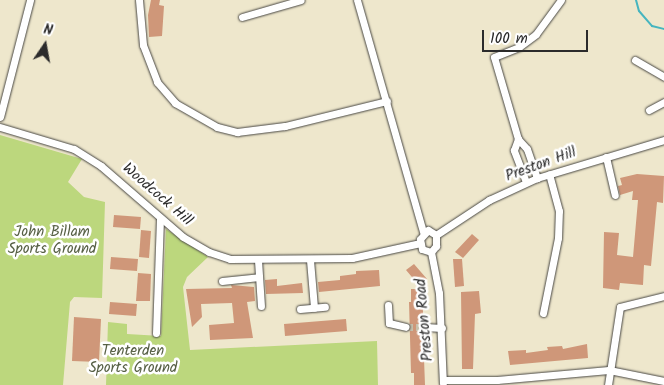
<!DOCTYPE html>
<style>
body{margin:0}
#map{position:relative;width:664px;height:385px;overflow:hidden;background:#eee7cc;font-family:Kalam,sans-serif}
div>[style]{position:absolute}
.green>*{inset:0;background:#bcd77d}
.stream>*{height:2px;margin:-1px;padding:0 1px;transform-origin:1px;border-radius:1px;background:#46b5bf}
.building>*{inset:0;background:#cf9779}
.minor-tunnel>*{height:7px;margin-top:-3.5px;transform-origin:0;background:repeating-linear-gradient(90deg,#c7c1ac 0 7px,transparent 0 10.5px)}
.roads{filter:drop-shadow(0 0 1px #484743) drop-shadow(0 0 1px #484743)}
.minor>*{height:7px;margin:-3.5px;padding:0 3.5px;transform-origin:3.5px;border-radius:3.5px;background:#fff}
span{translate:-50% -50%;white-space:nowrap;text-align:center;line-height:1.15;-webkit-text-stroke:5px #fff;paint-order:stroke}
.street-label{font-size:15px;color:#2b2b2b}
.park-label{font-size:15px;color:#565f44}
.north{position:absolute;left:20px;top:20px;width:50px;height:50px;-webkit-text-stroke:4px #fff;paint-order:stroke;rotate:12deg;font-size:14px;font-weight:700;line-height:20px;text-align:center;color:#2b2b2b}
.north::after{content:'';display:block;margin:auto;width:18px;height:22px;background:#2b2b2b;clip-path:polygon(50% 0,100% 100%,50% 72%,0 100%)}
.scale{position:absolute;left:482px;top:30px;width:106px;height:22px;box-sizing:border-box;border:2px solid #2b2b2b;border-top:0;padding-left:6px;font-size:15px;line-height:18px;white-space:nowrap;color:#2b2b2b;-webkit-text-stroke:4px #fff;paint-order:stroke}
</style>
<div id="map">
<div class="green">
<i style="clip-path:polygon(0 135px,82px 159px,68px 182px,84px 197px,105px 202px,102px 298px,74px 297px,70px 302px,63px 385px,0 385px)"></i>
<i style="clip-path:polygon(166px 229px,208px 257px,187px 277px,183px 287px,190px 350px,377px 341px,378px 385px,106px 385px,108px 322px,127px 324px,127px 334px,161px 336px)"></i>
</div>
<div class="stream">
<i style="left:636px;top:0;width:11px;rotate:75deg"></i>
<i style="left:639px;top:11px;width:20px;rotate:49deg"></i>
<i style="left:652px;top:26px;width:12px;rotate:14deg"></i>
</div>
<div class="building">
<i style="clip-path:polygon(151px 0,160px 0,159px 5px,164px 6px,162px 36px,149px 37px,148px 15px)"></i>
<i style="clip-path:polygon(637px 174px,664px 176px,663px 203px,657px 202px,651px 266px,644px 265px,643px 285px,620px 283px,619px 290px,603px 288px,604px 232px,619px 233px,617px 255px,633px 257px,638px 200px,632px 200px,633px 191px,620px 195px,618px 186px,622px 185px,620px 178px)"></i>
<i style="clip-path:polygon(114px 215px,141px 217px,140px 229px,113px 227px)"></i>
<i style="clip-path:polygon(141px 230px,151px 231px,149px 258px,139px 257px)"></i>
<i style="clip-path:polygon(472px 234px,479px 240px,463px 258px,455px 252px)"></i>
<i style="clip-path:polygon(111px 257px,138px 259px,137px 271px,110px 269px)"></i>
<i style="clip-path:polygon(453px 259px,462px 259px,464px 286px,455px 287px)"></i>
<i style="clip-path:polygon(414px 264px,427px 279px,423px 282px,423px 322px,420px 327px,423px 332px,425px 385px,414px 385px,414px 373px,411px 373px,409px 302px,411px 302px,411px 289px,422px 289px,406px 270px)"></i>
<i style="clip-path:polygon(379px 270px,380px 286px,319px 292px,318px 282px,340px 280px,340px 276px,356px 274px,356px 271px)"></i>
<i style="clip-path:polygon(138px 273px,151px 274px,150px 301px,136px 301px)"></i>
<i style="clip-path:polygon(277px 279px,277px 286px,302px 283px,303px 293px,266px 294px,265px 280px)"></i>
<i style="clip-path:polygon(231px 285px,254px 287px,255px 301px,247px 302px,253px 338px,210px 340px,209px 325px,234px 323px,232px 303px,201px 304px,202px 317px,192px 327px,186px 289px,232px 288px)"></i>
<i style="clip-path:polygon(479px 291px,481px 313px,475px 314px,473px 369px,462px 369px,461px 292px)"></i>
<i style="clip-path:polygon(110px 302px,137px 304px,136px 316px,109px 314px)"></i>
<i style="clip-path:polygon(74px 317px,101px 319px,99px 362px,72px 361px)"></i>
<i style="clip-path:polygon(346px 319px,347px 331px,285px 336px,284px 324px)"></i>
<i style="clip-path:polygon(587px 344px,588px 358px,510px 365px,508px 351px,526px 350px,526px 353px,548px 350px,547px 347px,562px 346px,563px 349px)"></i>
</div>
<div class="minor-tunnel">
<i style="left:406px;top:327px;width:19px"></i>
</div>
<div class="roads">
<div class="minor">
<i style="left:139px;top:0;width:45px;rotate:84.9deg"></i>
<i style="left:143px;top:45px;width:40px;rotate:69deg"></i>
<i style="left:157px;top:82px;width:28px;rotate:49deg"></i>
<i style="left:175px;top:103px;width:48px;rotate:29.7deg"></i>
<i style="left:217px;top:127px;width:21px;rotate:14deg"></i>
<i style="left:237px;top:132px;width:48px;rotate:-7.1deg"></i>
<i style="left:285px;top:126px;width:105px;rotate:-13.8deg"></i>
<i style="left:357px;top:0;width:241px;rotate:74.1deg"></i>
<i style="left:242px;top:17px;width:61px;rotate:-16.1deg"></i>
<i style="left:635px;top:60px;width:34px;rotate:30deg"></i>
<i style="left:649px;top:110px;width:17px;rotate:-28deg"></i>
<i style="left:0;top:117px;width:121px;rotate:-75.6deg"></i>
<i style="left:0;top:127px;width:77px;rotate:16.6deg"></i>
<i style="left:74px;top:149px;width:32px;rotate:32deg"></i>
<i style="left:101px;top:166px;width:108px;rotate:40.9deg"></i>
<i style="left:183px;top:237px;width:30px;rotate:30deg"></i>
<i style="left:209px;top:252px;width:22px;rotate:18deg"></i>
<i style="left:230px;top:259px;width:122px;rotate:-0.5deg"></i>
<i style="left:352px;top:258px;width:70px;rotate:-12.4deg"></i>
<i style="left:518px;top:139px;width:85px;rotate:-106.3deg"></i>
<i style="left:494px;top:57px;width:27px;rotate:-22deg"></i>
<i style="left:519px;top:47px;width:21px;rotate:-37deg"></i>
<i style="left:536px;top:34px;width:42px;rotate:-53.7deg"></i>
<i style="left:606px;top:157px;width:39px;rotate:77deg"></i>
<i style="left:526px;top:182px;width:34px;rotate:-111deg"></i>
<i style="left:514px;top:150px;width:12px;rotate:-70deg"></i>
<i style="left:518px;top:139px;width:13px;rotate:48deg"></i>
<i style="left:527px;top:149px;width:31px;rotate:71deg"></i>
<i style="left:436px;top:235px;width:64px;rotate:-33.4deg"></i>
<i style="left:489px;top:200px;width:53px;rotate:-24.6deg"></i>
<i style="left:537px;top:178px;width:133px;rotate:-16.7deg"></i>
<i style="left:431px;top:252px;width:42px;rotate:79deg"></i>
<i style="left:439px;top:293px;width:90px;rotate:87.5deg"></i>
<i style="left:431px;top:252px;width:9px;rotate:-162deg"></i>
<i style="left:422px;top:249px;width:10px;rotate:-101deg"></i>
<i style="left:420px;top:239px;width:12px;rotate:-48deg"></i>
<i style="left:428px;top:230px;width:9px;rotate:32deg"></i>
<i style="left:431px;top:252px;width:8px;rotate:-50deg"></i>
<i style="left:436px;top:246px;width:11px;rotate:-90deg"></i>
<i style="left:258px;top:260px;width:46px;rotate:86.3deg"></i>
<i style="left:310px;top:260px;width:48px;rotate:85.2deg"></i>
<i style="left:222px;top:281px;width:37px;rotate:-6deg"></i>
<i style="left:388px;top:305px;width:18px;rotate:87deg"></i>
<i style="left:389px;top:323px;width:17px;rotate:13deg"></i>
<i style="left:300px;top:309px;width:25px;rotate:-5deg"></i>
<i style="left:543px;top:313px;width:76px;rotate:-78.7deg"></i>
<i style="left:558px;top:238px;width:27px;rotate:-88deg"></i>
<i style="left:559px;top:211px;width:38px;rotate:-105deg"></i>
<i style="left:425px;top:327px;width:17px;rotate:3deg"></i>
<i style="left:156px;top:333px;width:114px;rotate:-88deg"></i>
<i style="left:444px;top:380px;width:53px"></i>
<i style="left:497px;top:380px;width:112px;rotate:-5.1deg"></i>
<i style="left:609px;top:370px;width:56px;rotate:11.3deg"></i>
<i style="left:608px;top:385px;width:79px;rotate:-81.3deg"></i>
<i style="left:620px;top:307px;width:45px;rotate:-14deg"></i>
</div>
</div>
<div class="street-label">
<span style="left:541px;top:165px;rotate:-20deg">Preston Hill</span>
<span style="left:157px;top:195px;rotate:41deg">Woodcock Hill</span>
<span style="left:425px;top:320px;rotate:-95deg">Preston Road</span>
</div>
<div class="park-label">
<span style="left:52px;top:241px">John Billam<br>Sports Ground</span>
<span style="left:133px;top:360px">Tenterden<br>Sports Ground</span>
</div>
<div class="north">N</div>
<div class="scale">100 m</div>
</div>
